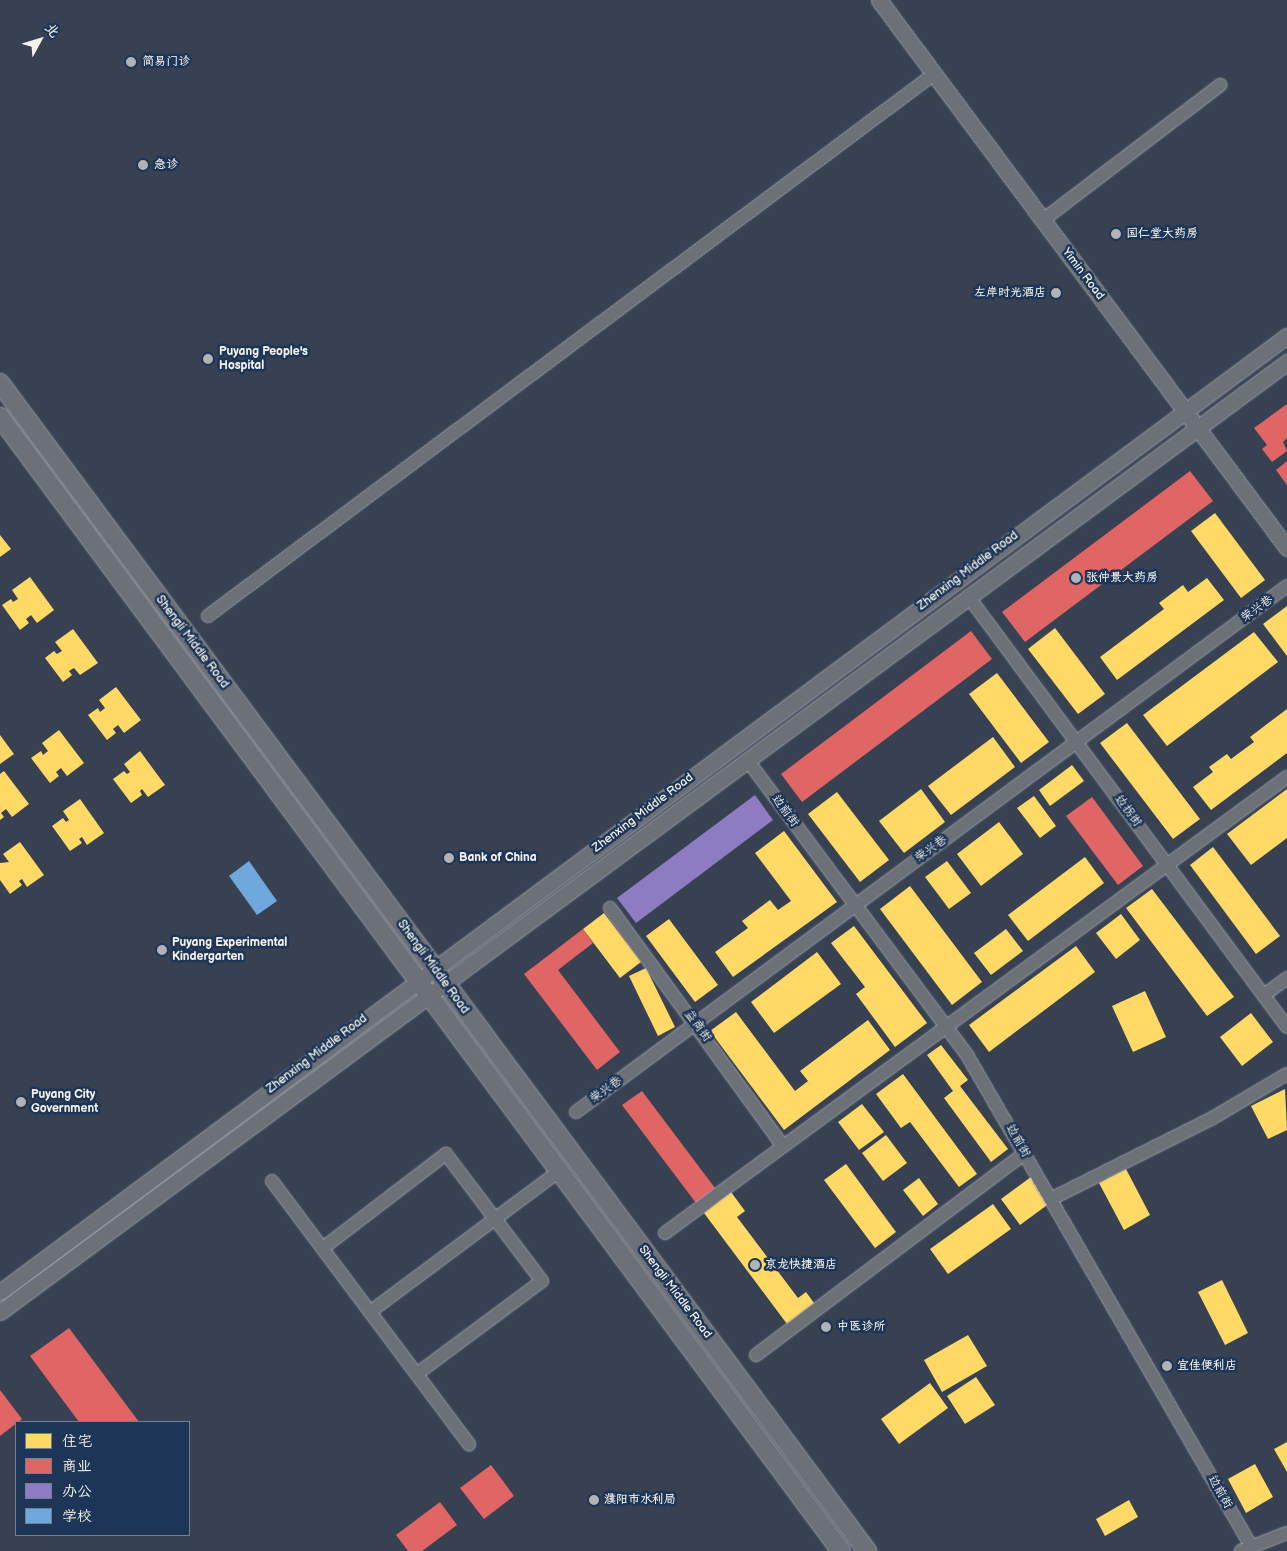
<!DOCTYPE html>
<meta charset="utf-8">
<style>
body{margin:0}
#map{position:relative;width:1287px;height:1551px;overflow:hidden;background:#374152;font-family:"Balsamiq Sans","LXGW WenKai TC",sans-serif}
div>[style]{position:absolute}
.homes>*{inset:0;background:#ffd966}
.shops>*{inset:0;background:#e06666}
.offices>*{inset:0;background:#8e7cc3}
.schools>*{inset:0;background:#6fa8dc}
.roads{filter:drop-shadow(0 0 1px #9da1a7) drop-shadow(0 0 1px #9da1a7)}
.minor>*{height:12px;margin:-6px;padding:0 6px;transform-origin:6px;border-radius:6px;background:#6c7077}
.tertiary>*{height:15px;margin:-7.5px;padding:0 7.5px;transform-origin:7.5px;border-radius:7.5px;background:#6c7077}
.secondary>*{height:18px;margin:-9px;padding:0 9px;transform-origin:9px;border-radius:9px;background:#6c7077}
.dots>*{width:14px;height:14px;translate:-50% -50%;box-sizing:border-box;border:2px solid #1d3557;border-radius:50%}
span{translate:-50% -50%;white-space:nowrap;text-align:center;line-height:1.15;-webkit-text-stroke:5px #1d3557;paint-order:stroke}
.poi-label{font-size:12px;color:#f4f1e8;font-weight:700}
.left{translate:0 -50%;text-align:left}
.right{translate:-100% -50%;text-align:right}
.street-label{font-size:12px;color:#f4f1e8}
.legend{position:absolute;left:15px;top:1421px;width:175px;height:115px;box-sizing:border-box;background:#1d3557;border:1px solid #738091;margin:0;padding:6px 9px;list-style:none;font-size:15px;color:#f4f1e8}
.legend li{display:flex;align-items:center;gap:10px;height:25px}
.legend b{width:25px;border:1px solid #738091}
.north{position:absolute;left:15px;top:15px;width:50px;height:50px;-webkit-text-stroke:4px #1d3557;paint-order:stroke;rotate:51deg;font-size:14px;font-weight:700;line-height:20px;text-align:center;color:#f4f1e8}
.north::after{content:'';display:block;margin:auto;width:18px;height:22px;background:#f4f1e8;clip-path:polygon(50% 0,100% 100%,50% 72%,0 100%)}
</style>
<div id="map">
<div class="homes">
<i style="clip-path:polygon(1215px 513px,1265px 580px,1241px 598px,1191px 531px)"></i>
<i style="clip-path:polygon(0 535px,11px 549px,0 557px)"></i>
<i style="clip-path:polygon(30px 577px,54px 610px,37px 623px,31px 615px,26px 619px,29px 623px,20px 630px,2px 605px,11px 599px,13px 602px,18px 599px,12px 590px)"></i>
<i style="clip-path:polygon(1207px 578px,1224px 600px,1117px 680px,1100px 657px,1164px 609px,1159px 603px,1183px 585px,1188px 592px)"></i>
<i style="clip-path:polygon(1287px 606px,1287px 656px,1263px 624px)"></i>
<i style="clip-path:polygon(1055px 628px,1105px 694px,1078px 714px,1028px 649px)"></i>
<i style="clip-path:polygon(73px 629px,98px 663px,80px 675px,74px 668px,69px 671px,72px 675px,63px 682px,45px 658px,54px 651px,57px 654px,62px 651px,55px 642px)"></i>
<i style="clip-path:polygon(1254px 632px,1278px 662px,1167px 746px,1143px 715px)"></i>
<i style="clip-path:polygon(997px 673px,1049px 742px,1021px 763px,969px 694px)"></i>
<i style="clip-path:polygon(116px 687px,141px 720px,124px 733px,118px 725px,113px 729px,116px 733px,107px 740px,88px 715px,98px 708px,100px 712px,105px 708px,99px 700px)"></i>
<i style="clip-path:polygon(1287px 709px,1287px 753px,1211px 810px,1193px 787px,1213px 772px,1209px 767px,1227px 754px,1231px 759px,1254px 742px,1250px 737px)"></i>
<i style="clip-path:polygon(1127px 723px,1200px 819px,1173px 839px,1100px 743px)"></i>
<i style="clip-path:polygon(59px 730px,84px 763px,67px 776px,61px 768px,56px 772px,59px 776px,50px 783px,31px 758px,41px 751px,43px 755px,48px 751px,42px 743px)"></i>
<i style="clip-path:polygon(0 735px,14px 754px,0 764px)"></i>
<i style="clip-path:polygon(993px 737px,1015px 767px,951px 815px,928px 786px)"></i>
<i style="clip-path:polygon(140px 751px,165px 785px,148px 797px,142px 789px,140px 791px,142px 795px,131px 803px,113px 779px,124px 771px,127px 774px,130px 772px,124px 764px)"></i>
<i style="clip-path:polygon(1072px 765px,1084px 781px,1050px 806px,1039px 790px)"></i>
<i style="clip-path:polygon(4px 771px,29px 804px,12px 817px,6px 809px,1px 813px,4px 817px,0 820px,0 774px)"></i>
<i style="clip-path:polygon(921px 789px,945px 822px,904px 853px,879px 821px)"></i>
<i style="clip-path:polygon(1287px 789px,1287px 838px,1251px 865px,1227px 834px)"></i>
<i style="clip-path:polygon(837px 792px,889px 860px,860px 882px,808px 814px)"></i>
<i style="clip-path:polygon(1034px 796px,1056px 826px,1040px 838px,1017px 808px)"></i>
<i style="clip-path:polygon(80px 799px,104px 833px,87px 845px,82px 837px,79px 839px,82px 843px,70px 851px,52px 826px,63px 818px,66px 822px,69px 820px,63px 811px)"></i>
<i style="clip-path:polygon(999px 822px,1023px 854px,981px 886px,957px 854px)"></i>
<i style="clip-path:polygon(784px 831px,837px 902px,733px 977px,715px 952px,748px 928px,742px 921px,770px 900px,778px 910px,791px 901px,755px 853px)"></i>
<i style="clip-path:polygon(20px 842px,44px 875px,27px 887px,22px 879px,19px 881px,22px 885px,10px 894px,0 880px,0 863px,9px 862px,3px 854px)"></i>
<i style="clip-path:polygon(1213px 847px,1280px 936px,1256px 954px,1190px 865px)"></i>
<i style="clip-path:polygon(1085px 857px,1104px 883px,1028px 941px,1008px 915px)"></i>
<i style="clip-path:polygon(947px 861px,971px 893px,949px 909px,925px 877px)"></i>
<i style="clip-path:polygon(910px 886px,982px 982px,952px 1005px,880px 909px)"></i>
<i style="clip-path:polygon(1152px 889px,1234px 997px,1207px 1016px,1126px 908px)"></i>
<i style="clip-path:polygon(604px 913px,641px 962px,620px 978px,583px 929px)"></i>
<i style="clip-path:polygon(1121px 914px,1140px 940px,1116px 959px,1096px 933px)"></i>
<i style="clip-path:polygon(669px 919px,718px 985px,695px 1002px,646px 936px)"></i>
<i style="clip-path:polygon(854px 926px,927px 1023px,895px 1047px,856px 994px,865px 987px,831px 943px)"></i>
<i style="clip-path:polygon(1006px 929px,1023px 951px,991px 975px,974px 953px)"></i>
<i style="clip-path:polygon(1076px 946px,1095px 972px,989px 1052px,969px 1025px)"></i>
<i style="clip-path:polygon(817px 952px,841px 984px,774px 1033px,751px 1002px)"></i>
<i style="clip-path:polygon(646px 968px,675px 1027px,658px 1036px,629px 976px)"></i>
<i style="clip-path:polygon(1145px 991px,1166px 1037px,1133px 1052px,1112px 1006px)"></i>
<i style="clip-path:polygon(736px 1012px,795px 1091px,808px 1081px,800px 1071px,868px 1020px,890px 1050px,784px 1130px,710px 1031px)"></i>
<i style="clip-path:polygon(1251px 1013px,1273px 1042px,1242px 1066px,1220px 1037px)"></i>
<i style="clip-path:polygon(941px 1045px,968px 1080px,960px 1086px,1008px 1149px,991px 1162px,944px 1098px,953px 1091px,927px 1055px)"></i>
<i style="clip-path:polygon(903px 1074px,977px 1174px,959px 1187px,910px 1122px,901px 1128px,876px 1094px)"></i>
<i style="clip-path:polygon(1285px 1089px,1287px 1130px,1268px 1139px,1251px 1106px)"></i>
<i style="clip-path:polygon(862px 1104px,884px 1132px,859px 1150px,838px 1122px)"></i>
<i style="clip-path:polygon(886px 1135px,907px 1163px,883px 1181px,862px 1153px)"></i>
<i style="clip-path:polygon(846px 1164px,896px 1232px,875px 1248px,824px 1180px)"></i>
<i style="clip-path:polygon(1126px 1169px,1150px 1215px,1124px 1230px,1099px 1183px)"></i>
<i style="clip-path:polygon(1031px 1177px,1050px 1203px,1020px 1225px,1001px 1199px)"></i>
<i style="clip-path:polygon(919px 1178px,938px 1204px,923px 1216px,903px 1190px)"></i>
<i style="clip-path:polygon(731px 1192px,745px 1211px,737px 1217px,798px 1298px,806px 1292px,814px 1303px,787px 1324px,704px 1213px)"></i>
<i style="clip-path:polygon(993px 1204px,1011px 1229px,948px 1274px,930px 1249px)"></i>
<i style="clip-path:polygon(1222px 1280px,1248px 1333px,1225px 1345px,1198px 1292px)"></i>
<i style="clip-path:polygon(968px 1335px,987px 1366px,942px 1392px,924px 1360px)"></i>
<i style="clip-path:polygon(976px 1377px,995px 1405px,965px 1424px,947px 1396px)"></i>
<i style="clip-path:polygon(930px 1383px,948px 1408px,899px 1444px,881px 1419px)"></i>
<i style="clip-path:polygon(1287px 1442px,1287px 1472px,1274px 1449px)"></i>
<i style="clip-path:polygon(1255px 1464px,1273px 1497px,1246px 1513px,1228px 1479px)"></i>
<i style="clip-path:polygon(1129px 1500px,1138px 1517px,1105px 1536px,1096px 1519px)"></i>
</div>
<div class="shops">
<i style="clip-path:polygon(1287px 404px,1287px 438px,1283px 442px,1287px 451px,1272px 462px,1262px 449px,1267px 445px,1254px 428px)"></i>
<i style="clip-path:polygon(1287px 461px,1287px 485px,1276px 470px)"></i>
<i style="clip-path:polygon(1190px 471px,1213px 501px,1025px 642px,1002px 612px)"></i>
<i style="clip-path:polygon(971px 631px,992px 659px,802px 802px,781px 774px)"></i>
<i style="clip-path:polygon(1092px 797px,1143px 866px,1118px 885px,1066px 816px)"></i>
<i style="clip-path:polygon(583px 929px,593px 943px,558px 970px,620px 1052px,597px 1070px,524px 974px)"></i>
<i style="clip-path:polygon(642px 1091px,715px 1188px,696px 1203px,622px 1105px)"></i>
<i style="clip-path:polygon(69px 1328px,139px 1422px,79px 1422px,30px 1356px)"></i>
<i style="clip-path:polygon(0 1390px,22px 1419px,0 1436px)"></i>
<i style="clip-path:polygon(491px 1465px,514px 1496px,484px 1519px,460px 1488px)"></i>
<i style="clip-path:polygon(440px 1502px,457px 1525px,422px 1551px,408px 1551px,396px 1535px)"></i>
</div>
<div class="offices">
<i style="clip-path:polygon(755px 795px,773px 820px,636px 923px,617px 898px)"></i>
</div>
<div class="schools">
<i style="clip-path:polygon(249px 861px,277px 901px,257px 915px,229px 876px)"></i>
</div>
<div class="roads">
<div class="minor">
<i style="left:1043px;top:220px;width:223px;rotate:-37.3deg"></i>
<i style="left:968px;top:596px;width:536px;rotate:53.49deg"></i>
<i style="left:208px;top:616px;width:906px;rotate:-36.74deg"></i>
<i style="left:748px;top:761px;width:367px;rotate:53.3deg"></i>
<i style="left:967px;top:1055px;width:567px;rotate:59.95deg"></i>
<i style="left:610px;top:908px;width:294px;rotate:54deg"></i>
<i style="left:1264px;top:995px;width:29px;rotate:-36deg"></i>
<i style="left:576px;top:1112px;width:884px;rotate:-36.49deg"></i>
<i style="left:272px;top:1181px;width:329px;rotate:53.2deg"></i>
<i style="left:1051px;top:1199px;width:179px;rotate:-26.6deg"></i>
<i style="left:1211px;top:1119px;width:88px;rotate:-30.6deg"></i>
<i style="left:665px;top:1233px;width:771px;rotate:-36.25deg"></i>
<i style="left:323px;top:1248px;width:155px;rotate:-37.4deg"></i>
<i style="left:446px;top:1154px;width:159px;rotate:52.9deg"></i>
<i style="left:542px;top:1281px;width:156px;rotate:143.4deg"></i>
<i style="left:370px;top:1312px;width:236px;rotate:-36.7deg"></i>
<i style="left:756px;top:1355px;width:336px;rotate:-36.9deg"></i>
<i style="left:1241px;top:1551px;width:49px;rotate:-21.4deg"></i>
</div>
<div class="tertiary">
<i style="left:879px;top:0;width:683px;rotate:53.33deg"></i>
<i style="left:0;top:1292px;width:1603px;rotate:-36.61deg"></i>
<i style="left:0;top:1312px;width:1600px;rotate:-36.43deg"></i>
</div>
<div class="secondary">
<i style="left:0;top:383px;width:1455px;rotate:53.41deg"></i>
<i style="left:0;top:417px;width:1412px;rotate:53.44deg"></i>
</div>
</div>
<div class="dots">
<i style="left:131px;top:62px;background:#b2b3b4"></i>
<i style="left:143px;top:165px;background:#b2b3b4"></i>
<i style="left:1116px;top:234px;background:#b2b3b4"></i>
<i style="left:1056px;top:293px;background:#b2b3b4"></i>
<i style="left:208px;top:359px;background:#b2b3b4"></i>
<i style="left:1076px;top:578px;background:#b2b3b4"></i>
<i style="left:449px;top:858px;background:#b2b3b4"></i>
<i style="left:162px;top:950px;background:#b2b3b4"></i>
<i style="left:21px;top:1102px;background:#b2b3b4"></i>
<i style="left:755px;top:1265px;background:#b2b3b4"></i>
<i style="left:826px;top:1327px;background:#b2b3b4"></i>
<i style="left:1167px;top:1366px;background:#b2b3b4"></i>
<i style="left:594px;top:1500px;background:#b2b3b4"></i>
</div>
<div class="poi-label">
<span class="left" style="left:142px;top:62px">简易门诊</span>
<span class="left" style="left:154px;top:165px">急诊</span>
<span class="left" style="left:1126px;top:234px">国仁堂大药房</span>
<span class="right" style="left:1046px;top:293px">左岸时光酒店</span>
<span class="left" style="left:219px;top:359px">Puyang People's<br>Hospital</span>
<span class="left" style="left:1086px;top:578px">张仲景大药房</span>
<span class="left" style="left:459px;top:858px">Bank of China</span>
<span class="left" style="left:172px;top:950px">Puyang Experimental<br>Kindergarten</span>
<span class="left" style="left:31px;top:1102px">Puyang City<br>Government</span>
<span class="left" style="left:765px;top:1265px">京龙快捷酒店</span>
<span class="left" style="left:837px;top:1327px">中医诊所</span>
<span class="left" style="left:1177px;top:1366px">宜佳便利店</span>
<span class="left" style="left:604px;top:1500px">濮阳市水利局</span>
</div>
<div class="street-label">
<span style="left:1083px;top:274px;rotate:53deg">Yimin Road</span>
<span style="left:968px;top:571px;rotate:-37deg">Zhenxing Middle Road</span>
<span style="left:1257px;top:609px;rotate:-36deg">荣兴巷</span>
<span style="left:192px;top:642px;rotate:53deg">Shengli Middle Road</span>
<span style="left:785px;top:811px;rotate:53deg">边前街</span>
<span style="left:1128px;top:811px;rotate:53deg">边拐街</span>
<span style="left:643px;top:813px;rotate:-37deg">Zhenxing Middle Road</span>
<span style="left:931px;top:849px;rotate:-36deg">荣兴巷</span>
<span style="left:433px;top:967px;rotate:54deg">Shengli Middle Road</span>
<span style="left:698px;top:1026px;rotate:54deg">益商街</span>
<span style="left:317px;top:1054px;rotate:-37deg">Zhenxing Middle Road</span>
<span style="left:606px;top:1090px;rotate:-36deg">荣兴巷</span>
<span style="left:1018px;top:1141px;rotate:60deg">边前街</span>
<span style="left:675px;top:1292px;rotate:53deg">Shengli Middle Road</span>
<span style="left:1220px;top:1492px;rotate:60deg">边前街</span>
</div>
<ul class="legend">
<li><b style="height:14px;background:#ffd966"></b>住宅</li>
<li><b style="height:14px;background:#e06666"></b>商业</li>
<li><b style="height:14px;background:#8e7cc3"></b>办公</li>
<li><b style="height:14px;background:#6fa8dc"></b>学校</li>
</ul>
<div class="north">北</div>
</div>
